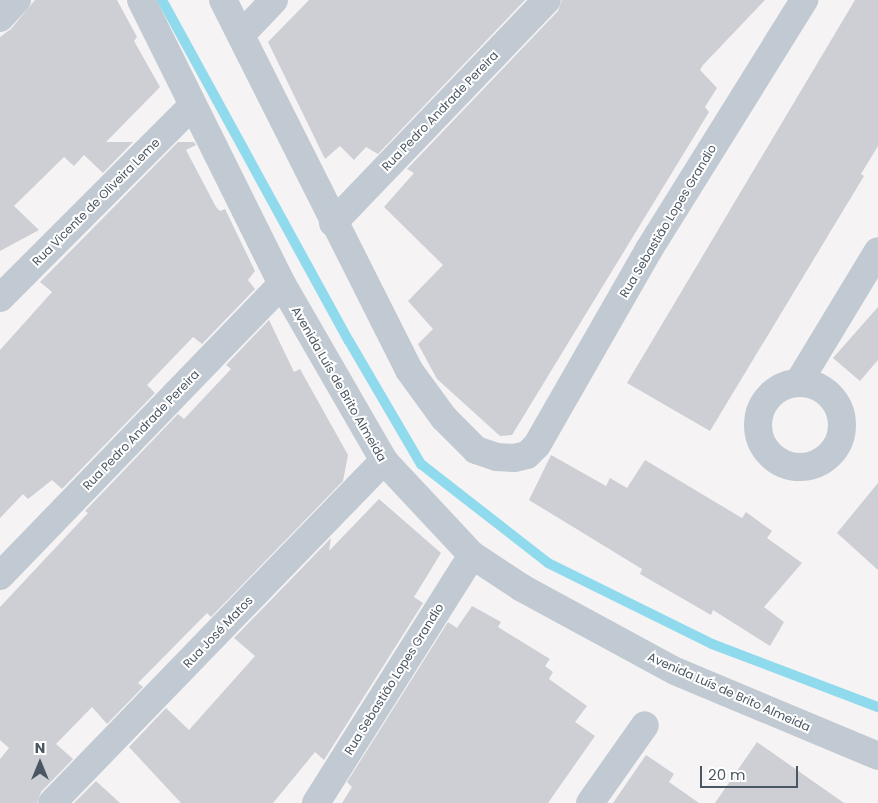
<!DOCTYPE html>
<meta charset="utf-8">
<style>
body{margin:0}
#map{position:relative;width:878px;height:803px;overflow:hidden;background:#f5f3f3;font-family:Poppins,sans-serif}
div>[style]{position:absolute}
.stream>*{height:10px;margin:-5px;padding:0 5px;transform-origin:5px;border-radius:5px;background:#90daee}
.building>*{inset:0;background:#cdcfd5}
.minor>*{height:28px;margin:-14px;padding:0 14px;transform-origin:14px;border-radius:14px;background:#c1cad2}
.minor>.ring{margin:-14px;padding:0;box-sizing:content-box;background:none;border:28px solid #c1cad2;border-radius:50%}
span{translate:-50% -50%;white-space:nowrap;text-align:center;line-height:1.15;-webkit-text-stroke:4px #fff;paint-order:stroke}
.street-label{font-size:12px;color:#4a5661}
.north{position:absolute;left:15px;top:738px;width:50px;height:50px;-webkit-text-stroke:4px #fff;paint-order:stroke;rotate:0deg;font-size:14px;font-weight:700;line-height:20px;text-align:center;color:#4a5661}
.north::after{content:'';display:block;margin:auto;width:18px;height:22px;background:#4a5661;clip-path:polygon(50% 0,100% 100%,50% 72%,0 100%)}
.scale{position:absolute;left:700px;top:766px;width:98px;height:22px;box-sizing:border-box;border:2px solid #4a5661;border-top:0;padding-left:6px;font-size:15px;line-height:18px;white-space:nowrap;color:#4a5661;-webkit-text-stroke:4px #fff;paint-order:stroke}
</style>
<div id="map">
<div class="stream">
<i style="left:162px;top:0;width:389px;rotate:61.3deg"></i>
<i style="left:349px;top:341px;width:143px;rotate:59.7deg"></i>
<i style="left:421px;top:464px;width:161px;rotate:37.9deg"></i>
<i style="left:548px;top:563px;width:183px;rotate:26.3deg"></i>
<i style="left:712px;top:644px;width:178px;rotate:20.8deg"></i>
</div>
<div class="building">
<i style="clip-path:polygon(35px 0,117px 0,137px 37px,134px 41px,160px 87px,106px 142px,133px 142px,103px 173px,84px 155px,74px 166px,64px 157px,14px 206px,39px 230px,0 251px,0 37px,11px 29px)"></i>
<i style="clip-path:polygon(309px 0,525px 0,378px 154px,366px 147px,354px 160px,340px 146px,325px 159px,268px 42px)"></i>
<i style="clip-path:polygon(562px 0,765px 0,703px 65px,700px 70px,717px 88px,705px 107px,709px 112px,512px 435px,500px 436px,437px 379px,418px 344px,433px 329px,408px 301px,443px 265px,384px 207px,414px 173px,407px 169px,558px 11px)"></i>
<i style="clip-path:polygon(855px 0,878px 0,878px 146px,861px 174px,864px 176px,710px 431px,627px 383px)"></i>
<i style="clip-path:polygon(178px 142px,194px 142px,196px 145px,186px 150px,216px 207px,220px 211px,225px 209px,255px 271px,248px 280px,255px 289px,202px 344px,193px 337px,147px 385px,155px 393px,62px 489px,52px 480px,28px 499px,23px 494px,0 518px,0 350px,52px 292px,40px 282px)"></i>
<i style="clip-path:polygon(878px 307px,878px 360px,860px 381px,833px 358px)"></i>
<i style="clip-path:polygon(269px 320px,294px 372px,300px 369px,348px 455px,343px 481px,211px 617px,207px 613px,138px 683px,143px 687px,107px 724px,92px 707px,56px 744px,73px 759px,41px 792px,37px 803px,0 803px,0 759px,9px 748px,0 740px,0 607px,88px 513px,85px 511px,178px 414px,184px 419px,231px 369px,226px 365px)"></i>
<i style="clip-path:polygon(551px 455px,606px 486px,610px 478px,627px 488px,645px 460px,742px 518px,746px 512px,772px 531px,767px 538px,802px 563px,764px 607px,784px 622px,770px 646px,713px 610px,711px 615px,640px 574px,642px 569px,529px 500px)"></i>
<i style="clip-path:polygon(878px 483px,878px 570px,837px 533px)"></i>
<i style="clip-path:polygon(379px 499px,441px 553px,414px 597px,423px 603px,324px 760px,315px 752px,273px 803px,181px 803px,129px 747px,166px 708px,189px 730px,255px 656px,234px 638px,331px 538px,329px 551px)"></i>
<i style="clip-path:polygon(472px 606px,501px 622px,498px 627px,550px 659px,545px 666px,553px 672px,549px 679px,587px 706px,575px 722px,595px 736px,548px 803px,342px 803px,352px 787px,347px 782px,448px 622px,457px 628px)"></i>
<i style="clip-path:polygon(757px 742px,844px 803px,715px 803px)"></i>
<i style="clip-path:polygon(646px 755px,674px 774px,669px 782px,699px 803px,613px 803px)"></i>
<i style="clip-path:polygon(96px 781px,120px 803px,74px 803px)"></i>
</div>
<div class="minor">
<i style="left:141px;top:0;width:317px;rotate:63.6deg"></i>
<i style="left:282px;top:284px;width:204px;rotate:60deg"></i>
<i style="left:384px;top:461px;width:129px;rotate:46.9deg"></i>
<i style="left:472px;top:555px;width:60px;rotate:33.4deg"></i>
<i style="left:522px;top:588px;width:174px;rotate:28.5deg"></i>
<i style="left:675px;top:671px;width:220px;rotate:22.7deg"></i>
<i style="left:223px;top:0;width:414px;rotate:63.3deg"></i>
<i style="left:409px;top:370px;width:59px;rotate:53.9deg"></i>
<i style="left:444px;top:418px;width:45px;rotate:45deg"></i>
<i style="left:476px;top:450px;width:21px;rotate:19deg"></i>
<i style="left:496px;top:457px;width:18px;rotate:3deg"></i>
<i style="left:514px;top:458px;width:13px;rotate:-13deg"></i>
<i style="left:527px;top:455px;width:14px;rotate:-45deg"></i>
<i style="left:537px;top:445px;width:224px;rotate:-60.2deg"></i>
<i style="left:648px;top:251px;width:296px;rotate:-58.1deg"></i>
<i style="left:0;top:18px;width:25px;rotate:-47deg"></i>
<i style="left:241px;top:35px;width:48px;rotate:-46.7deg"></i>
<i style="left:333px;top:223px;width:309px;rotate:-46.2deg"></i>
<i style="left:0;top:298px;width:272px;rotate:-45deg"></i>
<i class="ring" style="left:758px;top:383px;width:56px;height:56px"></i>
<i style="left:798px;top:383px;width:154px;rotate:-58.8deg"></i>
<i style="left:0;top:576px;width:406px;rotate:-46deg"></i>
<i style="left:52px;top:803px;width:477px;rotate:-45.9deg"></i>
<i style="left:316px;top:803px;width:293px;rotate:-57.8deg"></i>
<i style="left:590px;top:803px;width:95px;rotate:-54.8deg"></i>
</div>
<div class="street-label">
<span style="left:440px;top:111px;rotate:-46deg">Rua Pedro Andrade Pereira</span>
<span style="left:96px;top:202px;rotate:-45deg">Rua Vicente de Oliveira Leme</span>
<span style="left:668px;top:221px;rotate:-59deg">Rua Sebastião Lopes Grandio</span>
<span style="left:339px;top:384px;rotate:60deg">Avenida Luís de Brito Almeida</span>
<span style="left:141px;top:430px;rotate:-46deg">Rua Pedro Andrade Pereira</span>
<span style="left:218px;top:632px;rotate:-46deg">Rua José Matos</span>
<span style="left:394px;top:679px;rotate:-58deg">Rua Sebastião Lopes Grandio</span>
<span style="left:729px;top:692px;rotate:24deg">Avenida Luís de Brito Almeida</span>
</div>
<div class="north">N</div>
<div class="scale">20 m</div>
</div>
